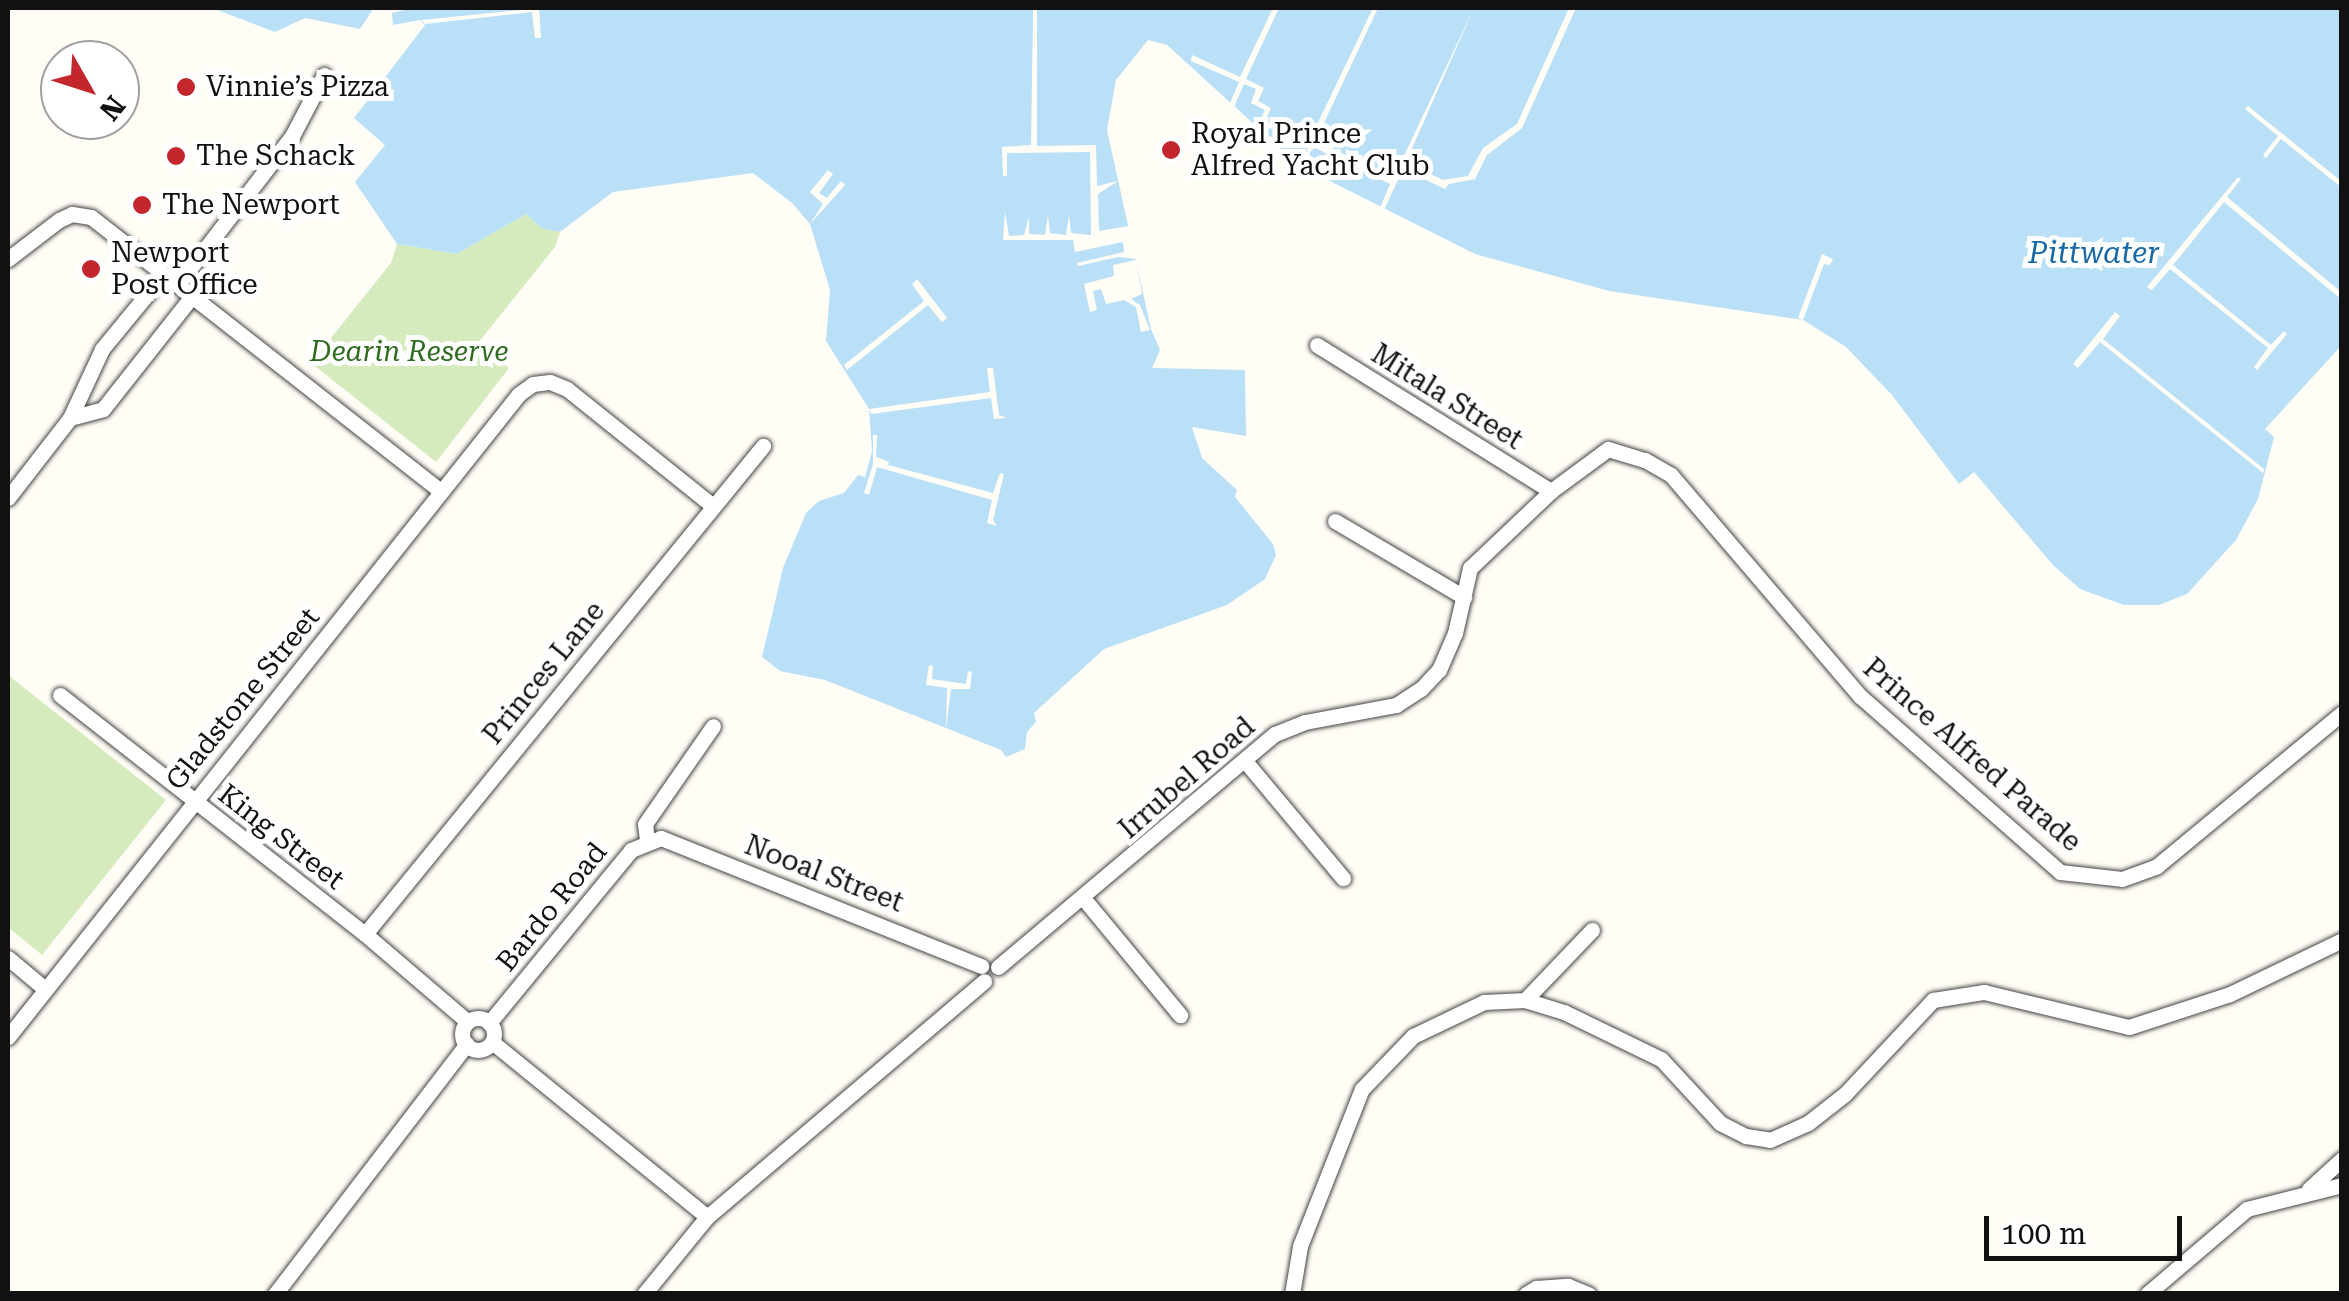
<!DOCTYPE html>
<meta charset="utf-8">
<style>
body{margin:0}
#map{position:relative;width:2349px;height:1301px;overflow:hidden;background:#fffdf5;font-family:"Roboto Serif",serif}
div>[style]{position:absolute}
.green>*{inset:0;background:#d5ebbd}
.water>*{inset:0;background:#b9e0f7}
.pier>*{inset:0;background:#fffdf5}
.roads{filter:drop-shadow(0 0 2px #444) drop-shadow(0 0 2px #444)}
.minor>*{height:15px;margin:-7.5px;padding:0 7.5px;transform-origin:7.5px;border-radius:7.5px;background:#fff}
.minor>.ring{margin:-7.5px;padding:0;box-sizing:content-box;background:none;border:15px solid #fff;border-radius:50%}
.dots>*{width:28px;height:28px;translate:-50% -50%;box-sizing:border-box;border:5px solid #fff;border-radius:50%}
span{translate:-50% -50%;white-space:nowrap;text-align:center;line-height:1.15;-webkit-text-stroke:10px #fff;paint-order:stroke}
.poi-label{font-size:28px;color:#111}
.left{translate:0 -50%;text-align:left}
.park-label{font-size:28px;color:#2f6b1f;font-style:italic}
.street-label{font-size:28px;color:#111}
.water-label{font-size:30px;color:#1768a6;font-style:italic}
.frame{position:absolute;inset:0;border:10px solid #111;pointer-events:none}
.north{position:absolute;left:40px;top:40px;width:100px;height:100px;box-sizing:border-box;background:#fff;border:2px solid #a0a0a0;border-radius:50%;rotate:129deg;font-size:28px;font-weight:700;line-height:40px;text-align:center;color:#111}
.north::after{content:'';display:block;margin:auto;width:35px;height:45px;background:#c4262e;clip-path:polygon(50% 0,100% 100%,50% 72%,0 100%)}
.scale{position:absolute;left:1984px;top:1216px;width:198px;height:45px;box-sizing:border-box;border:5px solid #111;border-top:0;padding-left:12px;font-size:30px;line-height:35px;white-space:nowrap;color:#111;-webkit-text-stroke:8px #fff;paint-order:stroke}
</style>
<div id="map">
<div class="green">
<i style="clip-path:polygon(526px 214px,541px 228px,560px 232px,555px 247px,478px 343px,509px 368px,436px 462px,311px 363px,391px 263px,397px 244px,457px 254px)"></i>
<i style="clip-path:polygon(8px 675px,166px 800px,42px 955px,8px 927px)"></i>
</div>
<div class="water">
<i style="clip-path:polygon(212px 8px,373px 8px,373px 9px,360px 29px,305px 18px,275px 32px)"></i>
<i style="clip-path:polygon(414px 8px,2341px 8px,2341px 346px,2265px 429px,2274px 437px,2258px 499px,2236px 540px,2187px 594px,2159px 605px,2124px 605px,2080px 589px,2053px 565px,1974px 472px,1959px 484px,1892px 395px,1846px 347px,1803px 320px,1609px 291px,1475px 254px,1300px 166px,1167px 45px,1148px 40px,1116px 80px,1107px 130px,1151px 329px,1160px 350px,1152px 368px,1245px 370px,1246px 436px,1192px 427px,1202px 458px,1237px 490px,1235px 497px,1273px 544px,1276px 555px,1265px 579px,1227px 605px,1104px 649px,1034px 713px,1036px 722px,1027px 732px,1025px 749px,1006px 757px,1001px 750px,825px 680px,780px 671px,762px 657px,783px 568px,806px 513px,819px 501px,844px 493px,858px 475px,865px 477px,872px 451px,869px 409px,826px 341px,830px 290px,810px 224px,792px 203px,753px 173px,613px 192px,560px 232px,541px 228px,526px 214px,457px 254px,397px 244px,355px 182px,385px 145px,354px 118px,425px 25px,420px 20px,393px 25px,392px 13px)"></i>
</div>
<div class="pier">
<i style="clip-path:polygon(539px 8px,541px 38px,535px 38px,532px 12px,425px 24px,421px 20px)"></i>
<i style="clip-path:polygon(1033px 8px,1037px 8px,1037px 146px,1096px 145px,1097px 186px,1118px 181px,1098px 194px,1099px 231px,1129px 226px,1137px 259px,1118px 257px,1078px 266px,1077px 263px,1124px 252px,1123px 242px,1075px 252px,1073px 240px,1003px 240px,1005px 212px,1009px 236px,1024px 235px,1029px 217px,1029px 234px,1045px 235px,1048px 215px,1050px 233px,1066px 235px,1069px 215px,1071px 233px,1091px 235px,1090px 152px,1007px 153px,1007px 176px,1003px 176px,1002px 147px,1031px 145px)"></i>
<i style="clip-path:polygon(1273px 8px,1279px 8px,1246px 79px,1264px 88px,1258px 101px,1271px 108px,1265px 121px,1309px 141px,1373px 8px,1378px 8px,1316px 140px,1393px 179px,1474px 8px,1406px 162px,1443px 180px,1468px 176px,1483px 148px,1517px 124px,1569px 8px,1576px 8px,1522px 128px,1487px 155px,1475px 179px,1449px 184px,1445px 189px,1403px 169px,1384px 210px,1380px 208px,1390px 184px,1313px 147px,1303px 167px,1300px 166px,1309px 146px,1259px 123px,1265px 110px,1251px 103px,1256px 89px,1244px 84px,1234px 107px,1230px 103px,1239px 82px,1191px 61px,1192px 55px,1240px 77px)"></i>
<i style="clip-path:polygon(2248px 106px,2341px 181px,2341px 187px,2281px 139px,2266px 158px,2263px 155px,2278px 136px,2245px 109px)"></i>
<i style="clip-path:polygon(828px 170px,833px 174px,819px 193px,827px 198px,841px 181px,845px 185px,810px 224px,823px 204px,810px 192px)"></i>
<i style="clip-path:polygon(2238px 177px,2241px 179px,2227px 197px,2341px 292px,2341px 299px,2224px 202px,2173px 265px,2271px 345px,2284px 331px,2287px 334px,2257px 370px,2254px 367px,2268px 348px,2170px 269px,2152px 290px,2147px 287px)"></i>
<i style="clip-path:polygon(1822px 254px,1833px 259px,1830px 265px,1824px 264px,1803px 320px,1798px 318px)"></i>
<i style="clip-path:polygon(1136px 260px,1142px 294px,1131px 299px,1140px 305px,1150px 330px,1141px 332px,1136px 307px,1124px 300px,1106px 304px,1101px 289px,1093px 291px,1097px 310px,1090px 312px,1084px 284px,1114px 276px,1113px 265px)"></i>
<i style="clip-path:polygon(917px 279px,947px 318px,942px 322px,928px 305px,847px 370px,844px 365px,924px 301px,912px 284px)"></i>
<i style="clip-path:polygon(2115px 312px,2120px 316px,2103px 339px,2264px 469px,2263px 473px,2100px 342px,2078px 368px,2073px 364px)"></i>
<i style="clip-path:polygon(987px 368px,993px 368px,999px 415px,1007px 418px,994px 419px,991px 398px,871px 414px,869px 409px,990px 392px)"></i>
<i style="clip-path:polygon(873px 435px,877px 435px,876px 457px,889px 462px,888px 465px,993px 493px,1000px 473px,1004px 474px,993px 520px,997px 526px,987px 523px,992px 500px,877px 467px,869px 495px,864px 493px,873px 464px)"></i>
<i style="clip-path:polygon(929px 665px,933px 666px,932px 679px,966px 684px,968px 671px,972px 672px,970px 689px,951px 689px,946px 729px,947px 688px,926px 685px)"></i>
</div>
<div class="roads">
<div class="minor">
<i style="left:8px;top:259px;width:64px;rotate:-37.4deg"></i>
<i style="left:59px;top:220px;width:14px;rotate:-25deg"></i>
<i style="left:72px;top:214px;width:19px;rotate:9deg"></i>
<i style="left:91px;top:217px;width:444px;rotate:38.1deg"></i>
<i style="left:178px;top:284px;width:187px;rotate:-52.4deg"></i>
<i style="left:292px;top:136px;width:69px;rotate:-62.3deg"></i>
<i style="left:1317px;top:345px;width:276px;rotate:32deg"></i>
<i style="left:70px;top:418px;width:34px;rotate:-15deg"></i>
<i style="left:103px;top:409px;width:145px;rotate:-51.7deg"></i>
<i style="left:8px;top:498px;width:101px;rotate:-52.2deg"></i>
<i style="left:70px;top:418px;width:76px;rotate:-65.1deg"></i>
<i style="left:102px;top:349px;width:80px;rotate:-50.6deg"></i>
<i style="left:153px;top:287px;width:20px;rotate:-30deg"></i>
<i style="left:1335px;top:521px;width:150px;rotate:30.5deg"></i>
<i style="left:60px;top:695px;width:387px;rotate:38.1deg"></i>
<i style="left:365px;top:934px;width:135px;rotate:40.5deg"></i>
<i style="left:1245px;top:761px;width:153px;rotate:50.1deg"></i>
<i style="left:647px;top:840px;width:16px;rotate:-97deg"></i>
<i style="left:645px;top:824px;width:119px;rotate:-55.2deg"></i>
<i style="left:1084px;top:899px;width:151px;rotate:50.4deg"></i>
<i style="left:365px;top:934px;width:630px;rotate:-50.8deg"></i>
<i style="left:8px;top:958px;width:48px;rotate:40deg"></i>
<i style="left:998px;top:967px;width:362px;rotate:-40.1deg"></i>
<i style="left:1275px;top:734px;width:32px;rotate:-22deg"></i>
<i style="left:1305px;top:722px;width:93px;rotate:-10.6deg"></i>
<i style="left:1396px;top:705px;width:30px;rotate:-33deg"></i>
<i style="left:1421px;top:689px;width:26px;rotate:-47deg"></i>
<i style="left:1439px;top:670px;width:40px;rotate:-66.6deg"></i>
<i style="left:1455px;top:633px;width:67px;rotate:-77deg"></i>
<i style="left:1470px;top:568px;width:112px;rotate:-43.5deg"></i>
<i style="left:1551px;top:491px;width:71px;rotate:-36.4deg"></i>
<i style="left:1608px;top:449px;width:39px;rotate:17deg"></i>
<i style="left:1645px;top:460px;width:30px;rotate:30deg"></i>
<i style="left:1671px;top:475px;width:291px;rotate:49.5deg"></i>
<i style="left:1860px;top:696px;width:266px;rotate:41.3deg"></i>
<i style="left:2060px;top:872px;width:62px;rotate:6.4deg"></i>
<i style="left:2122px;top:879px;width:37px;rotate:-20deg"></i>
<i style="left:2157px;top:866px;width:240px;rotate:-39.6deg"></i>
<i style="left:1525px;top:1000px;width:97px;rotate:-46.3deg"></i>
<i class="ring" style="left:462px;top:1018px;width:17px;height:17px"></i>
<i style="left:489px;top:1023px;width:224px;rotate:-50.6deg"></i>
<i style="left:631px;top:850px;width:32px;rotate:-22deg"></i>
<i style="left:661px;top:838px;width:345px;rotate:21.8deg"></i>
<i style="left:8px;top:1037px;width:821px;rotate:-51.53deg"></i>
<i style="left:519px;top:394px;width:17px;rotate:-36deg"></i>
<i style="left:533px;top:384px;width:17px;rotate:-7deg"></i>
<i style="left:550px;top:382px;width:18px;rotate:22deg"></i>
<i style="left:567px;top:389px;width:186px;rotate:38.7deg"></i>
<i style="left:492px;top:1042px;width:277px;rotate:39.1deg"></i>
<i style="left:2309px;top:1189px;width:45px;rotate:-42.3deg"></i>
<i style="left:275px;top:1294px;width:315px;rotate:-52.5deg"></i>
<i style="left:644px;top:1294px;width:99px;rotate:-50.7deg"></i>
<i style="left:707px;top:1217px;width:364px;rotate:-40.4deg"></i>
<i style="left:1292px;top:1294px;width:49px;rotate:-80.5deg"></i>
<i style="left:1300px;top:1246px;width:169px;rotate:-68.5deg"></i>
<i style="left:1362px;top:1089px;width:74px;rotate:-46.1deg"></i>
<i style="left:1413px;top:1036px;width:79px;rotate:-25.6deg"></i>
<i style="left:1484px;top:1002px;width:41px;rotate:-2.8deg"></i>
<i style="left:1525px;top:1000px;width:41px;rotate:17.1deg"></i>
<i style="left:1564px;top:1012px;width:108px;rotate:25.9deg"></i>
<i style="left:1661px;top:1059px;width:87px;rotate:47.3deg"></i>
<i style="left:1720px;top:1123px;width:29px;rotate:27deg"></i>
<i style="left:1746px;top:1136px;width:24px;rotate:9deg"></i>
<i style="left:1770px;top:1140px;width:42px;rotate:-24.1deg"></i>
<i style="left:1808px;top:1123px;width:47px;rotate:-38.1deg"></i>
<i style="left:1845px;top:1094px;width:129px;rotate:-46.9deg"></i>
<i style="left:1933px;top:1000px;width:52px;rotate:-8.9deg"></i>
<i style="left:1984px;top:992px;width:149px;rotate:13.6deg"></i>
<i style="left:2129px;top:1027px;width:106px;rotate:-18.1deg"></i>
<i style="left:2230px;top:994px;width:124px;rotate:-25.7deg"></i>
<i style="left:1526px;top:1294px;width:12px;rotate:-31deg"></i>
<i style="left:1536px;top:1288px;width:32px;rotate:-4deg"></i>
<i style="left:1568px;top:1286px;width:22px;rotate:22deg"></i>
<i style="left:2147px;top:1294px;width:131px;rotate:-40.4deg"></i>
<i style="left:2247px;top:1209px;width:98px;rotate:-14.2deg"></i>
</div>
</div>
<div class="dots">
<i style="left:186px;top:87px;background:#c4262e"></i>
<i style="left:1171px;top:150px;background:#c4262e"></i>
<i style="left:176px;top:156px;background:#c4262e"></i>
<i style="left:142px;top:205px;background:#c4262e"></i>
<i style="left:91px;top:269px;background:#c4262e"></i>
</div>
<div class="poi-label">
<span class="left" style="left:206px;top:87px">Vinnie’s Pizza</span>
<span class="left" style="left:1191px;top:150px">Royal Prince<br>Alfred Yacht Club</span>
<span class="left" style="left:196px;top:156px">The Schack</span>
<span class="left" style="left:162px;top:205px">The Newport</span>
<span class="left" style="left:111px;top:269px">Newport<br>Post Office</span>
</div>
<div class="park-label">
<span style="left:409px;top:352px">Dearin Reserve</span>
</div>
<div class="street-label">
<span style="left:1447px;top:397px;rotate:32deg">Mitala Street</span>
<span style="left:544px;top:673px;rotate:-51deg">Princes Lane</span>
<span style="left:243px;top:699px;rotate:-51deg">Gladstone Street</span>
<span style="left:1972px;top:755px;rotate:41deg">Prince Alfred Parade</span>
<span style="left:1187px;top:778px;rotate:-41deg">Irrubel Road</span>
<span style="left:281px;top:837px;rotate:38deg">King Street</span>
<span style="left:824px;top:874px;rotate:21deg">Nooal Street</span>
<span style="left:552px;top:907px;rotate:-51deg">Bardo Road</span>
</div>
<div class="water-label">
<span style="left:2094px;top:253px">Pittwater</span>
</div>
<div class="frame"></div>
<div class="north">N</div>
<div class="scale">100 m</div>
</div>
